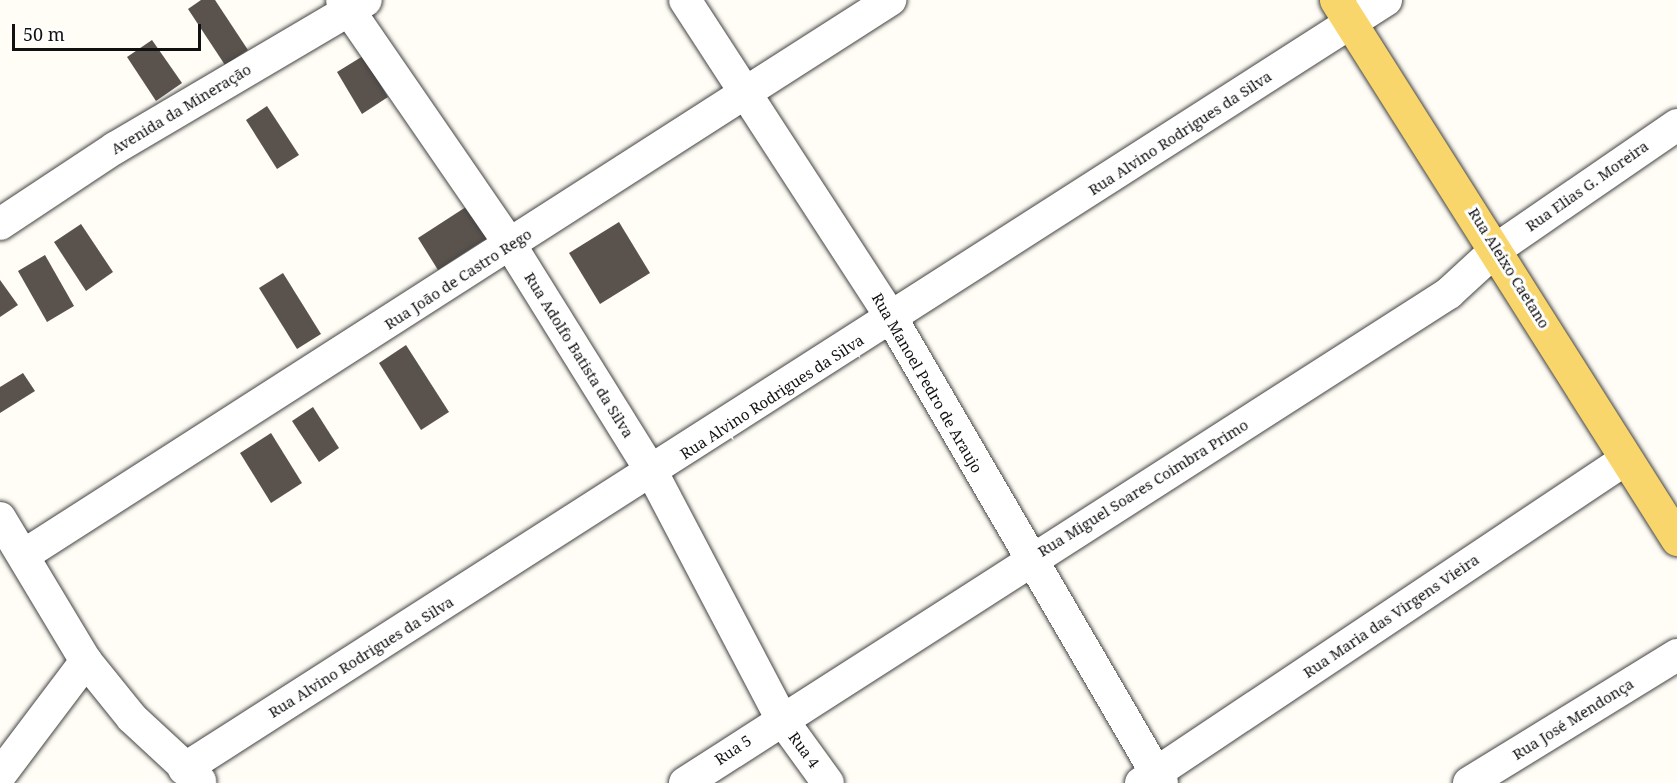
<!DOCTYPE html>
<meta charset="utf-8">
<style>
body{margin:0}
#map{position:relative;width:1677px;height:783px;overflow:hidden;background:#fffdf5;font-family:"Noto Serif",serif}
div>[style]{position:absolute}
.building>*{inset:0;background:#5a524d}
.roads{filter:drop-shadow(0 0 2px #444) drop-shadow(0 0 2px #444)}
.minor>*{height:32px;margin:-16px;padding:0 16px;transform-origin:16px;border-radius:16px;background:#fff}
.major>*{height:33px;margin:-16.5px;padding:0 16.5px;transform-origin:16.5px;border-radius:16.5px;background:#f9d66b}
span{translate:-50% -50%;white-space:nowrap;text-align:center;line-height:1.15;-webkit-text-stroke:6px #fff;paint-order:stroke}
.street-label{font-size:15px;color:#111}
.scale{position:absolute;left:12px;top:24px;width:189px;height:27px;box-sizing:border-box;border:3px solid #111;border-top:0;padding-left:8px;font-size:18px;line-height:21px;white-space:nowrap;color:#111;-webkit-text-stroke:4px #fff;paint-order:stroke}
</style>
<div id="map">
<div class="building">
<i style="clip-path:polygon(201px 0,215px 0,248px 50px,225px 65px,188px 9px)"></i>
<i style="clip-path:polygon(152px 40px,182px 83px,156px 101px,127px 57px)"></i>
<i style="clip-path:polygon(363px 56px,388px 97px,362px 114px,337px 72px)"></i>
<i style="clip-path:polygon(267px 106px,299px 155px,277px 169px,246px 120px)"></i>
<i style="clip-path:polygon(469px 205px,489px 237px,438px 270px,418px 238px)"></i>
<i style="clip-path:polygon(619px 222px,650px 273px,600px 304px,569px 253px)"></i>
<i style="clip-path:polygon(81px 224px,113px 272px,86px 291px,54px 242px)"></i>
<i style="clip-path:polygon(45px 255px,74px 306px,47px 322px,18px 271px)"></i>
<i style="clip-path:polygon(283px 273px,321px 334px,297px 349px,259px 288px)"></i>
<i style="clip-path:polygon(0 280px,18px 305px,0 317px)"></i>
<i style="clip-path:polygon(406px 345px,449px 412px,421px 430px,379px 363px)"></i>
<i style="clip-path:polygon(23px 373px,35px 391px,0 413px,0 387px)"></i>
<i style="clip-path:polygon(313px 407px,339px 448px,319px 462px,292px 421px)"></i>
<i style="clip-path:polygon(271px 433px,302px 483px,271px 503px,240px 453px)"></i>
</div>
<div class="roads">
<div class="minor">
<i style="left:342px;top:0;width:298px;rotate:55.5deg"></i>
<i style="left:511px;top:246px;width:269px;rotate:58.1deg"></i>
<i style="left:653px;top:474px;width:276px;rotate:62.3deg"></i>
<i style="left:781px;top:718px;width:80px;rotate:54.1deg"></i>
<i style="left:685px;top:0;width:380px;rotate:57deg"></i>
<i style="left:892px;top:319px;width:537px;rotate:59.81deg"></i>
<i style="left:0;top:224px;width:138px;rotate:-33.5deg"></i>
<i style="left:115px;top:148px;width:291px;rotate:-30.5deg"></i>
<i style="left:0;top:518px;width:167px;rotate:59deg"></i>
<i style="left:86px;top:661px;width:73px;rotate:51.1deg"></i>
<i style="left:132px;top:718px;width:93px;rotate:42.8deg"></i>
<i style="left:24px;top:555px;width:1029px;rotate:-32.65deg"></i>
<i style="left:184px;top:769px;width:1427px;rotate:-32.61deg"></i>
<i style="left:0;top:775px;width:143px;rotate:-53deg"></i>
<i style="left:685px;top:783px;width:908px;rotate:-32.67deg"></i>
<i style="left:1449px;top:293px;width:67px;rotate:-42.6deg"></i>
<i style="left:1498px;top:248px;width:217px;rotate:-34.5deg"></i>
<i style="left:1141px;top:783px;width:583px;rotate:-33.74deg"></i>
<i style="left:1469px;top:783px;width:244px;rotate:-31.6deg"></i>
</div>
<div class="major">
<i style="left:1336px;top:0;width:638px;rotate:57.68deg"></i>
</div>
</div>
<div class="street-label">
<span style="left:181px;top:109px;rotate:-31deg">Avenida da Mineração</span>
<span style="left:1180px;top:133px;rotate:-33deg">Rua Alvino Rodrigues da Silva</span>
<span style="left:1587px;top:186px;rotate:-35deg">Rua Elias G. Moreira</span>
<span style="left:1509px;top:268px;rotate:58deg">Rua Aleixo Caetano</span>
<span style="left:458px;top:279px;rotate:-33deg">Rua João de Castro Rego</span>
<span style="left:579px;top:355px;rotate:58deg">Rua Adolfo Batista da Silva</span>
<span style="left:927px;top:383px;rotate:60deg">Rua Manoel Pedro de Araujo</span>
<span style="left:772px;top:397px;rotate:-33deg">Rua Alvino Rodrigues da Silva</span>
<span style="left:1143px;top:488px;rotate:-32deg">Rua Miguel Soares Coimbra Primo</span>
<span style="left:1391px;top:616px;rotate:-34deg">Rua Maria das Virgens Vieira</span>
<span style="left:361px;top:657px;rotate:-32deg">Rua Alvino Rodrigues da Silva</span>
<span style="left:1573px;top:719px;rotate:-32deg">Rua José Mendonça</span>
<span style="left:733px;top:750px;rotate:-34deg">Rua 5</span>
<span style="left:804px;top:750px;rotate:54deg">Rua 4</span>
</div>
<div class="scale">50 m</div>
</div>
